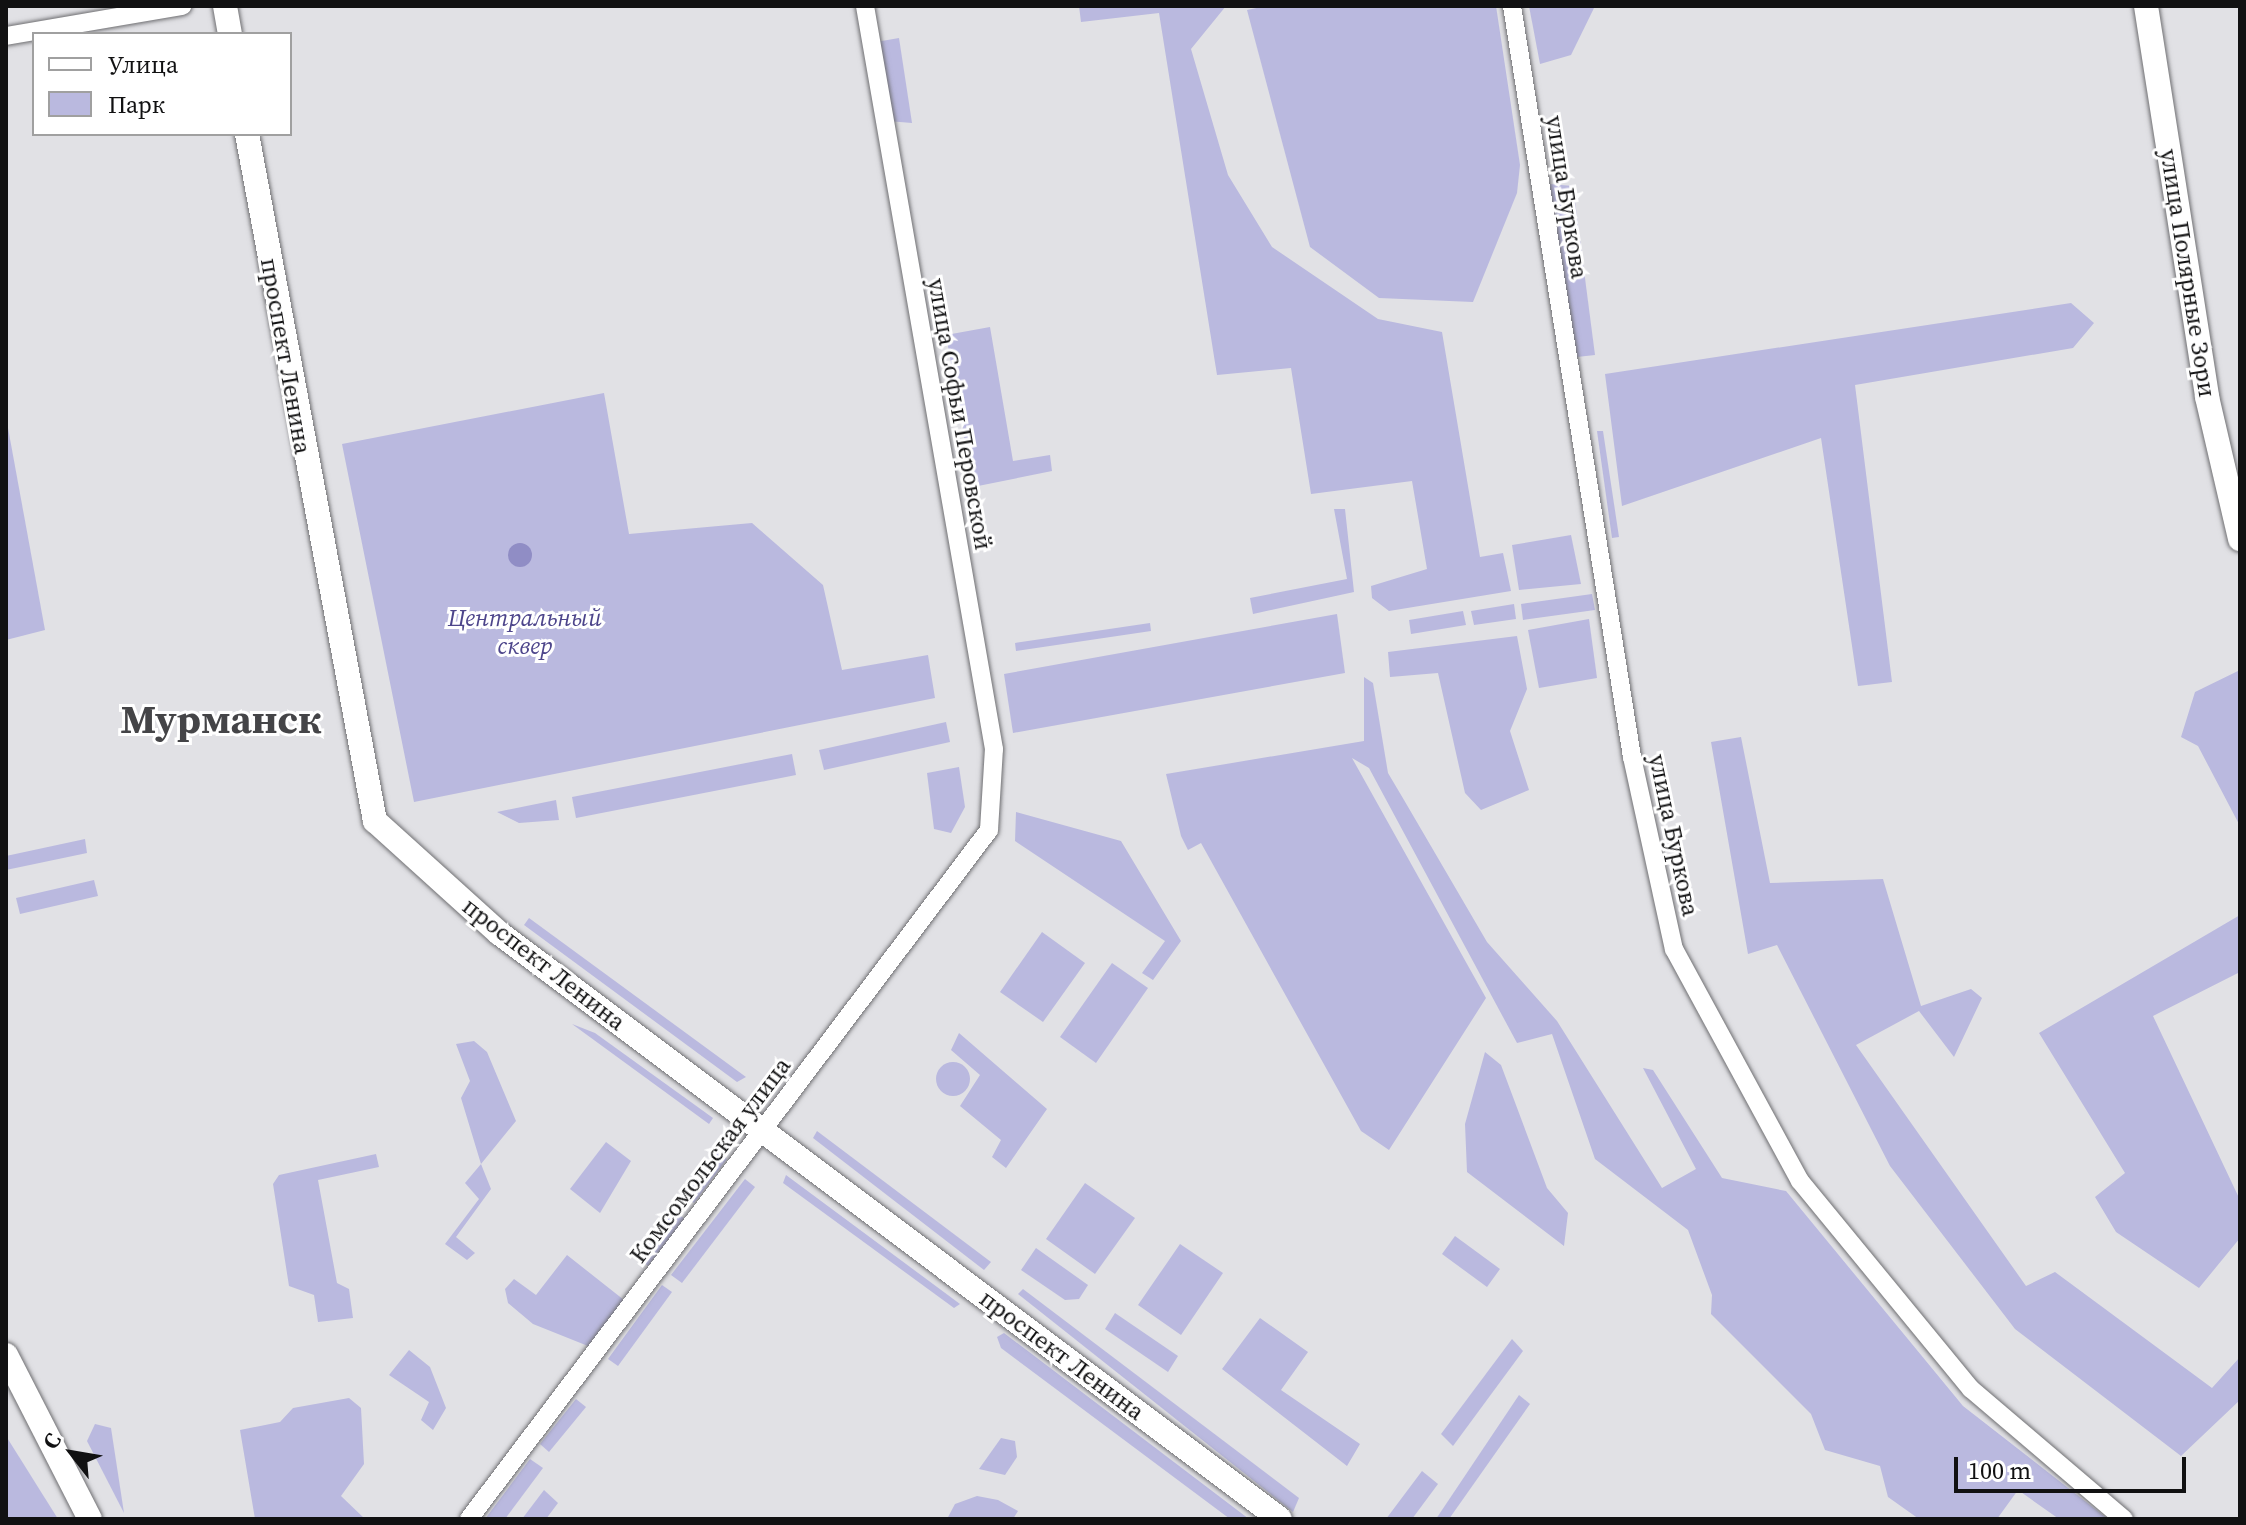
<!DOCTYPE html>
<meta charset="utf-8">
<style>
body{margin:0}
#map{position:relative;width:2246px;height:1525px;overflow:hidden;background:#e1e1e5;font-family:"Source Serif 4",serif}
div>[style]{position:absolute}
.green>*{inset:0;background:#bab9df}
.round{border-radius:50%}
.water>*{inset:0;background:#908dc5}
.roads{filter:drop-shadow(0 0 2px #6f6f72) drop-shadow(0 0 2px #6f6f72)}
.minor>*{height:18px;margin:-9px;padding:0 9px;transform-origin:9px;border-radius:9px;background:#fff}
.major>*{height:24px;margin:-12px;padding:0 12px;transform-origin:12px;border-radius:12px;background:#fff}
span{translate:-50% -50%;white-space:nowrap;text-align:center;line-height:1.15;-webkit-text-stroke:6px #fff;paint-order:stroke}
.street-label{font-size:24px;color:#111112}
.park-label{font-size:24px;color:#4d458b;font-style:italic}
.town-label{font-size:40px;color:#444447;font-weight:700}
.frame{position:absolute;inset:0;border:8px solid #111112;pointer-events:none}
.legend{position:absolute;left:32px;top:32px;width:260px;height:104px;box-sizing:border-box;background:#fff;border:2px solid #a0a0a0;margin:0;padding:10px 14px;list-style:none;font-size:24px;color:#111112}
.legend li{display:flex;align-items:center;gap:16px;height:40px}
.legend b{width:40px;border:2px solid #a0a0a0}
.north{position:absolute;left:32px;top:1413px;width:80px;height:80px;-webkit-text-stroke:6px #fff;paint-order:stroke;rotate:301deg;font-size:22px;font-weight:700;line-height:32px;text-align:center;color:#111112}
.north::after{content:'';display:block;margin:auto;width:28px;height:36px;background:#111112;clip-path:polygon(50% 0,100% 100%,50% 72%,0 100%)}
.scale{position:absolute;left:1954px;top:1457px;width:232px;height:36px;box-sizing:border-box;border:4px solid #111112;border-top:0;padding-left:10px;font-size:24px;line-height:28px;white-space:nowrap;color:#111112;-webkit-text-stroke:6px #fff;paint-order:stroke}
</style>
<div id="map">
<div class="green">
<i style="clip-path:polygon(1079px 6px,1226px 6px,1191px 49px,1228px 175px,1272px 247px,1378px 319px,1442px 332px,1480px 557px,1503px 553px,1511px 591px,1389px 611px,1372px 598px,1371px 586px,1427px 569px,1412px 481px,1311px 494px,1291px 368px,1217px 375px,1159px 13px,1081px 22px)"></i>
<i style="clip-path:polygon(1266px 6px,1496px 6px,1520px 165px,1517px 193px,1473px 302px,1379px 298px,1310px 247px,1247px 10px)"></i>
<i style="clip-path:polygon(1529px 6px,1595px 6px,1571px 55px,1540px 64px)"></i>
<i style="clip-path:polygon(899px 38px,912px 123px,888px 121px,876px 42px)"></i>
<i style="clip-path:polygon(1549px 184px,1573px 186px,1595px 355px,1577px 357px)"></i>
<i style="clip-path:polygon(2071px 303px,2094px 323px,2073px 348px,1855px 385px,1892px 682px,1858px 686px,1821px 438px,1622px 506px,1605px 374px)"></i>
<i style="clip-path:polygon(990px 327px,1013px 461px,1050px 455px,1052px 471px,973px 487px,946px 335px)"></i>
<i style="clip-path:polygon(604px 393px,629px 534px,752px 523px,823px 585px,842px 670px,928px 655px,935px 698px,414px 802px,342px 444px)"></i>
<i style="clip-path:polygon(6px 417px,45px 630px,6px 640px)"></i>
<i style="clip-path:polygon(1597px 431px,1603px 431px,1619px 537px,1612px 538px)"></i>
<i style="clip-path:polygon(1334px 509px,1345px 509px,1354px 592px,1253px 614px,1250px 598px,1347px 579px)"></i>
<i style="clip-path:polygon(1571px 535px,1581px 584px,1519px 590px,1512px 545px)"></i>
<i style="clip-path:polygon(1592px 594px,1595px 610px,1523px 620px,1521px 604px)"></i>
<i style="clip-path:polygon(1514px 604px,1516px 619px,1474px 625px,1471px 611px)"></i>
<i style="clip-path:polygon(1463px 611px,1466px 625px,1411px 634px,1409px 620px)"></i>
<i style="clip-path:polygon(1337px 614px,1345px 673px,1013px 733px,1004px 674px)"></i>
<i style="clip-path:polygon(1589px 619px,1597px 678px,1539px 688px,1528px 630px)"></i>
<i style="clip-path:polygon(1150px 623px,1151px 631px,1016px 651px,1015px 643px)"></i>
<i style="clip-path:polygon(1517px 636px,1527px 689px,1510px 731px,1529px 790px,1481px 810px,1465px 793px,1438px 673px,1390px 677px,1388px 652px)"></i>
<i style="clip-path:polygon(2240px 670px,2240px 826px,2198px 746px,2181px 737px,2195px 692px)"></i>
<i style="clip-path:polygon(1364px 677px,1373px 683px,1388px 773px,1404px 800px,1487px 942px,1557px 1021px,1662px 1188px,1696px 1169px,1643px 1068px,1653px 1070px,1722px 1178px,1786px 1191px,1963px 1406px,2108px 1519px,2059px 1519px,2018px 1490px,1997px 1519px,1919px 1519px,1888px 1497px,1880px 1466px,1825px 1450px,1811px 1414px,1711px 1314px,1712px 1295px,1688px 1230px,1595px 1159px,1552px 1034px,1517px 1043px,1369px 768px,1352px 758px,1486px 998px,1389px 1150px,1361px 1131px,1201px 843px,1188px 850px,1181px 836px,1166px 774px,1364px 741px)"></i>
<i style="clip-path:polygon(946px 722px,950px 742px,824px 770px,819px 750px)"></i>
<i style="clip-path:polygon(1741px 737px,1770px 883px,1883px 879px,1921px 1006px,1971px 989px,1982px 998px,1954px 1057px,1919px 1011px,1856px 1045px,2026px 1286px,2055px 1272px,2212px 1388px,2240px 1357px,2240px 1400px,2181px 1456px,2015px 1329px,1890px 1166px,1777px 945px,1748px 954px,1711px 742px)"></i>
<i style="clip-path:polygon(792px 754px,796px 775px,576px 818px,572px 797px)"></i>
<i style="clip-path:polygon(959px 767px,965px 807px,951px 833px,934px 829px,927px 773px)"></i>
<i style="clip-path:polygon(556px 800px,559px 820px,519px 823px,497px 812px)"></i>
<i style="clip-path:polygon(1016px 812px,1121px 841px,1181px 941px,1153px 980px,1142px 973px,1165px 941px,1015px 841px)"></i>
<i style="clip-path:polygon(85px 839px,87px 853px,6px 870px,6px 856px)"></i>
<i style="clip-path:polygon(94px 880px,98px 896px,20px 914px,16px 898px)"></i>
<i style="clip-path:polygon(2240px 915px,2240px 972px,2153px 1016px,2240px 1200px,2240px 1238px,2199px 1288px,2116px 1232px,2095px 1197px,2125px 1173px,2039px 1033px)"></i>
<i style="clip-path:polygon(529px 918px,746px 1077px,737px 1082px,524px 925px)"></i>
<i style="clip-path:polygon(1042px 932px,1085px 963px,1043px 1022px,1000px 992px)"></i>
<i style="clip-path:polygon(1112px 963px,1148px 988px,1096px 1063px,1060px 1037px)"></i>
<i style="clip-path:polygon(572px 1024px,595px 1033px,713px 1118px,709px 1124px)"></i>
<i style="clip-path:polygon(959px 1033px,1047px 1109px,1006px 1168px,992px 1157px,1001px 1140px,960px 1106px,980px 1075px,951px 1050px)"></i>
<i style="clip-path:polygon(474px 1041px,487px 1052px,516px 1121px,481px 1164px,491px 1189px,456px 1237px,475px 1253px,467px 1260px,445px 1244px,479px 1199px,465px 1183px,481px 1164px,461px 1098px,470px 1081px,456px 1044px)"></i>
<i style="clip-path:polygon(1485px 1052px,1501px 1065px,1547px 1188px,1568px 1213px,1564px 1246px,1467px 1172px,1465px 1124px)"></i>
<i class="round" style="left:936px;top:1062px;width:34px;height:34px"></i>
<i style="clip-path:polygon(817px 1131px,991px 1262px,984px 1270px,813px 1138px)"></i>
<i style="clip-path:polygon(606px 1142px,631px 1161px,600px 1213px,570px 1189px)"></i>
<i style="clip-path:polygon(717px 1152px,727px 1159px,694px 1203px,684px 1196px)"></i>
<i style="clip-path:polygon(376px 1154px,379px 1167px,318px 1180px,337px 1283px,349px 1289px,353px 1318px,318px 1322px,314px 1295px,289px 1286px,273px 1184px,279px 1175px)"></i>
<i style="clip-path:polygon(786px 1175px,960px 1304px,954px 1308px,783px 1183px)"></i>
<i style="clip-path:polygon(745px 1179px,755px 1187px,682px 1283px,671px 1275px)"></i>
<i style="clip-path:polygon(1085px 1183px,1135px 1218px,1095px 1274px,1046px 1239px)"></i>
<i style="clip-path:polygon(674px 1211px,685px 1219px,648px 1266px,638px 1258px)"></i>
<i style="clip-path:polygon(1455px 1236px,1500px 1269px,1487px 1287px,1442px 1254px)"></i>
<i style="clip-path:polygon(1180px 1244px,1223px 1273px,1181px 1335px,1138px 1305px)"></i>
<i style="clip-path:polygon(1036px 1248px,1088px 1285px,1079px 1299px,1065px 1300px,1021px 1270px)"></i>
<i style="clip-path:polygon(567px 1255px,624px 1300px,588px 1346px,533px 1324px,508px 1303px,505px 1289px,514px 1279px,536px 1295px)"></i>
<i style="clip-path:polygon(662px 1285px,672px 1292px,618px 1366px,608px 1359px)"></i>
<i style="clip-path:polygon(1023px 1289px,1299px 1498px,1293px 1512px,1018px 1294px)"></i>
<i style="clip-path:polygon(1115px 1313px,1178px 1356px,1168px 1372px,1105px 1329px)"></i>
<i style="clip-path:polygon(1260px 1318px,1308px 1352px,1281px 1390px,1360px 1444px,1347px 1466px,1222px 1369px)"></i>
<i style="clip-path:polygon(1004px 1333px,1249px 1519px,1230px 1519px,1001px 1348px,997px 1337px)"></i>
<i style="clip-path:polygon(1512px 1339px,1523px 1351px,1453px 1446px,1441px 1434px)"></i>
<i style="clip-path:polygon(409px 1350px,430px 1367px,446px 1408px,433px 1430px,421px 1420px,429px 1402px,389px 1375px)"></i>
<i style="clip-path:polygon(1519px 1395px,1530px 1404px,1449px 1519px,1436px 1519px)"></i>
<i style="clip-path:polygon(349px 1398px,361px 1408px,364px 1464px,341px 1496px,365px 1519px,255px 1519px,240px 1430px,280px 1422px,293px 1408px)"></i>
<i style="clip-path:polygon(576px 1399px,586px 1407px,549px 1452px,540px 1444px)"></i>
<i style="clip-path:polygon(95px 1424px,111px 1428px,124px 1513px,87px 1441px)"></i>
<i style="clip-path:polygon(6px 1436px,58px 1519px,6px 1519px)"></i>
<i style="clip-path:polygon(1001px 1438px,1015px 1441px,1017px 1457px,1005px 1475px,979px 1469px)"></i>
<i style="clip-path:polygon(530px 1459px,543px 1468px,505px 1519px,485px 1519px)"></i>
<i style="clip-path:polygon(1422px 1471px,1438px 1484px,1412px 1519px,1386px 1519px)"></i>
<i style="clip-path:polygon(544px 1490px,558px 1503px,546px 1519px,522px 1519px)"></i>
<i style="clip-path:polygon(977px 1496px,998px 1500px,1018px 1511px,1013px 1519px,947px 1519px,955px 1504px)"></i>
</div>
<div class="water">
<i class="round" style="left:508px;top:543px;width:24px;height:24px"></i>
</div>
<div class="roads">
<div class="minor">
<i style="left:1512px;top:6px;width:761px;rotate:80.92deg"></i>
<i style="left:1632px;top:757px;width:197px;rotate:77.7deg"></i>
<i style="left:1674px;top:949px;width:264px;rotate:61.5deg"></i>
<i style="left:1800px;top:1181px;width:269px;rotate:50.6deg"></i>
<i style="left:1971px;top:1389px;width:201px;rotate:40.4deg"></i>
<i style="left:6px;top:36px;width:179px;rotate:-9.7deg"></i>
<i style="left:469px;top:1519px;width:863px;rotate:-52.96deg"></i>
<i style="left:989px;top:830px;width:81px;rotate:-86.5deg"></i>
<i style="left:994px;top:749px;width:754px;rotate:-99.85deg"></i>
</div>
<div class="major">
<i style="left:225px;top:6px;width:28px;rotate:80deg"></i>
<i style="left:2146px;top:6px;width:396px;rotate:81.1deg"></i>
<i style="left:2207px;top:397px;width:146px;rotate:76.9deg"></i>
<i style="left:247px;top:134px;width:699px;rotate:79.45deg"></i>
<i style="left:375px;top:821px;width:167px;rotate:42.1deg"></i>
<i style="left:499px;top:933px;width:976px;rotate:36.88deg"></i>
<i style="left:6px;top:1355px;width:184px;rotate:62.9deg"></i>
</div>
</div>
<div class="street-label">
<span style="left:1567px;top:197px;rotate:81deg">улица Буркова</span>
<span style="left:2188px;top:273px;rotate:81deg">улица Полярные Зори</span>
<span style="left:286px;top:356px;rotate:80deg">проспект Ленина</span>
<span style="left:960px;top:414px;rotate:80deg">улица Софьи Перовской</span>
<span style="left:1674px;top:835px;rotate:78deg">улица Буркова</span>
<span style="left:544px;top:964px;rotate:38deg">проспект Ленина</span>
<span style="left:710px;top:1160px;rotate:-53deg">Комсомольская улица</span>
<span style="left:1062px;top:1355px;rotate:37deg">проспект Ленина</span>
</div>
<div class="park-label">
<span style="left:525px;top:632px">Центральный<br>сквер</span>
</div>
<div class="town-label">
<span style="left:221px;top:719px">Мурманск</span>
</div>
<div class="frame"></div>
<ul class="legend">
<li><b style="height:10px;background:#fff"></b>Улица</li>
<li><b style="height:22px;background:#bab9df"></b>Парк</li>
</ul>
<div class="north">С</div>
<div class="scale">100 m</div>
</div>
